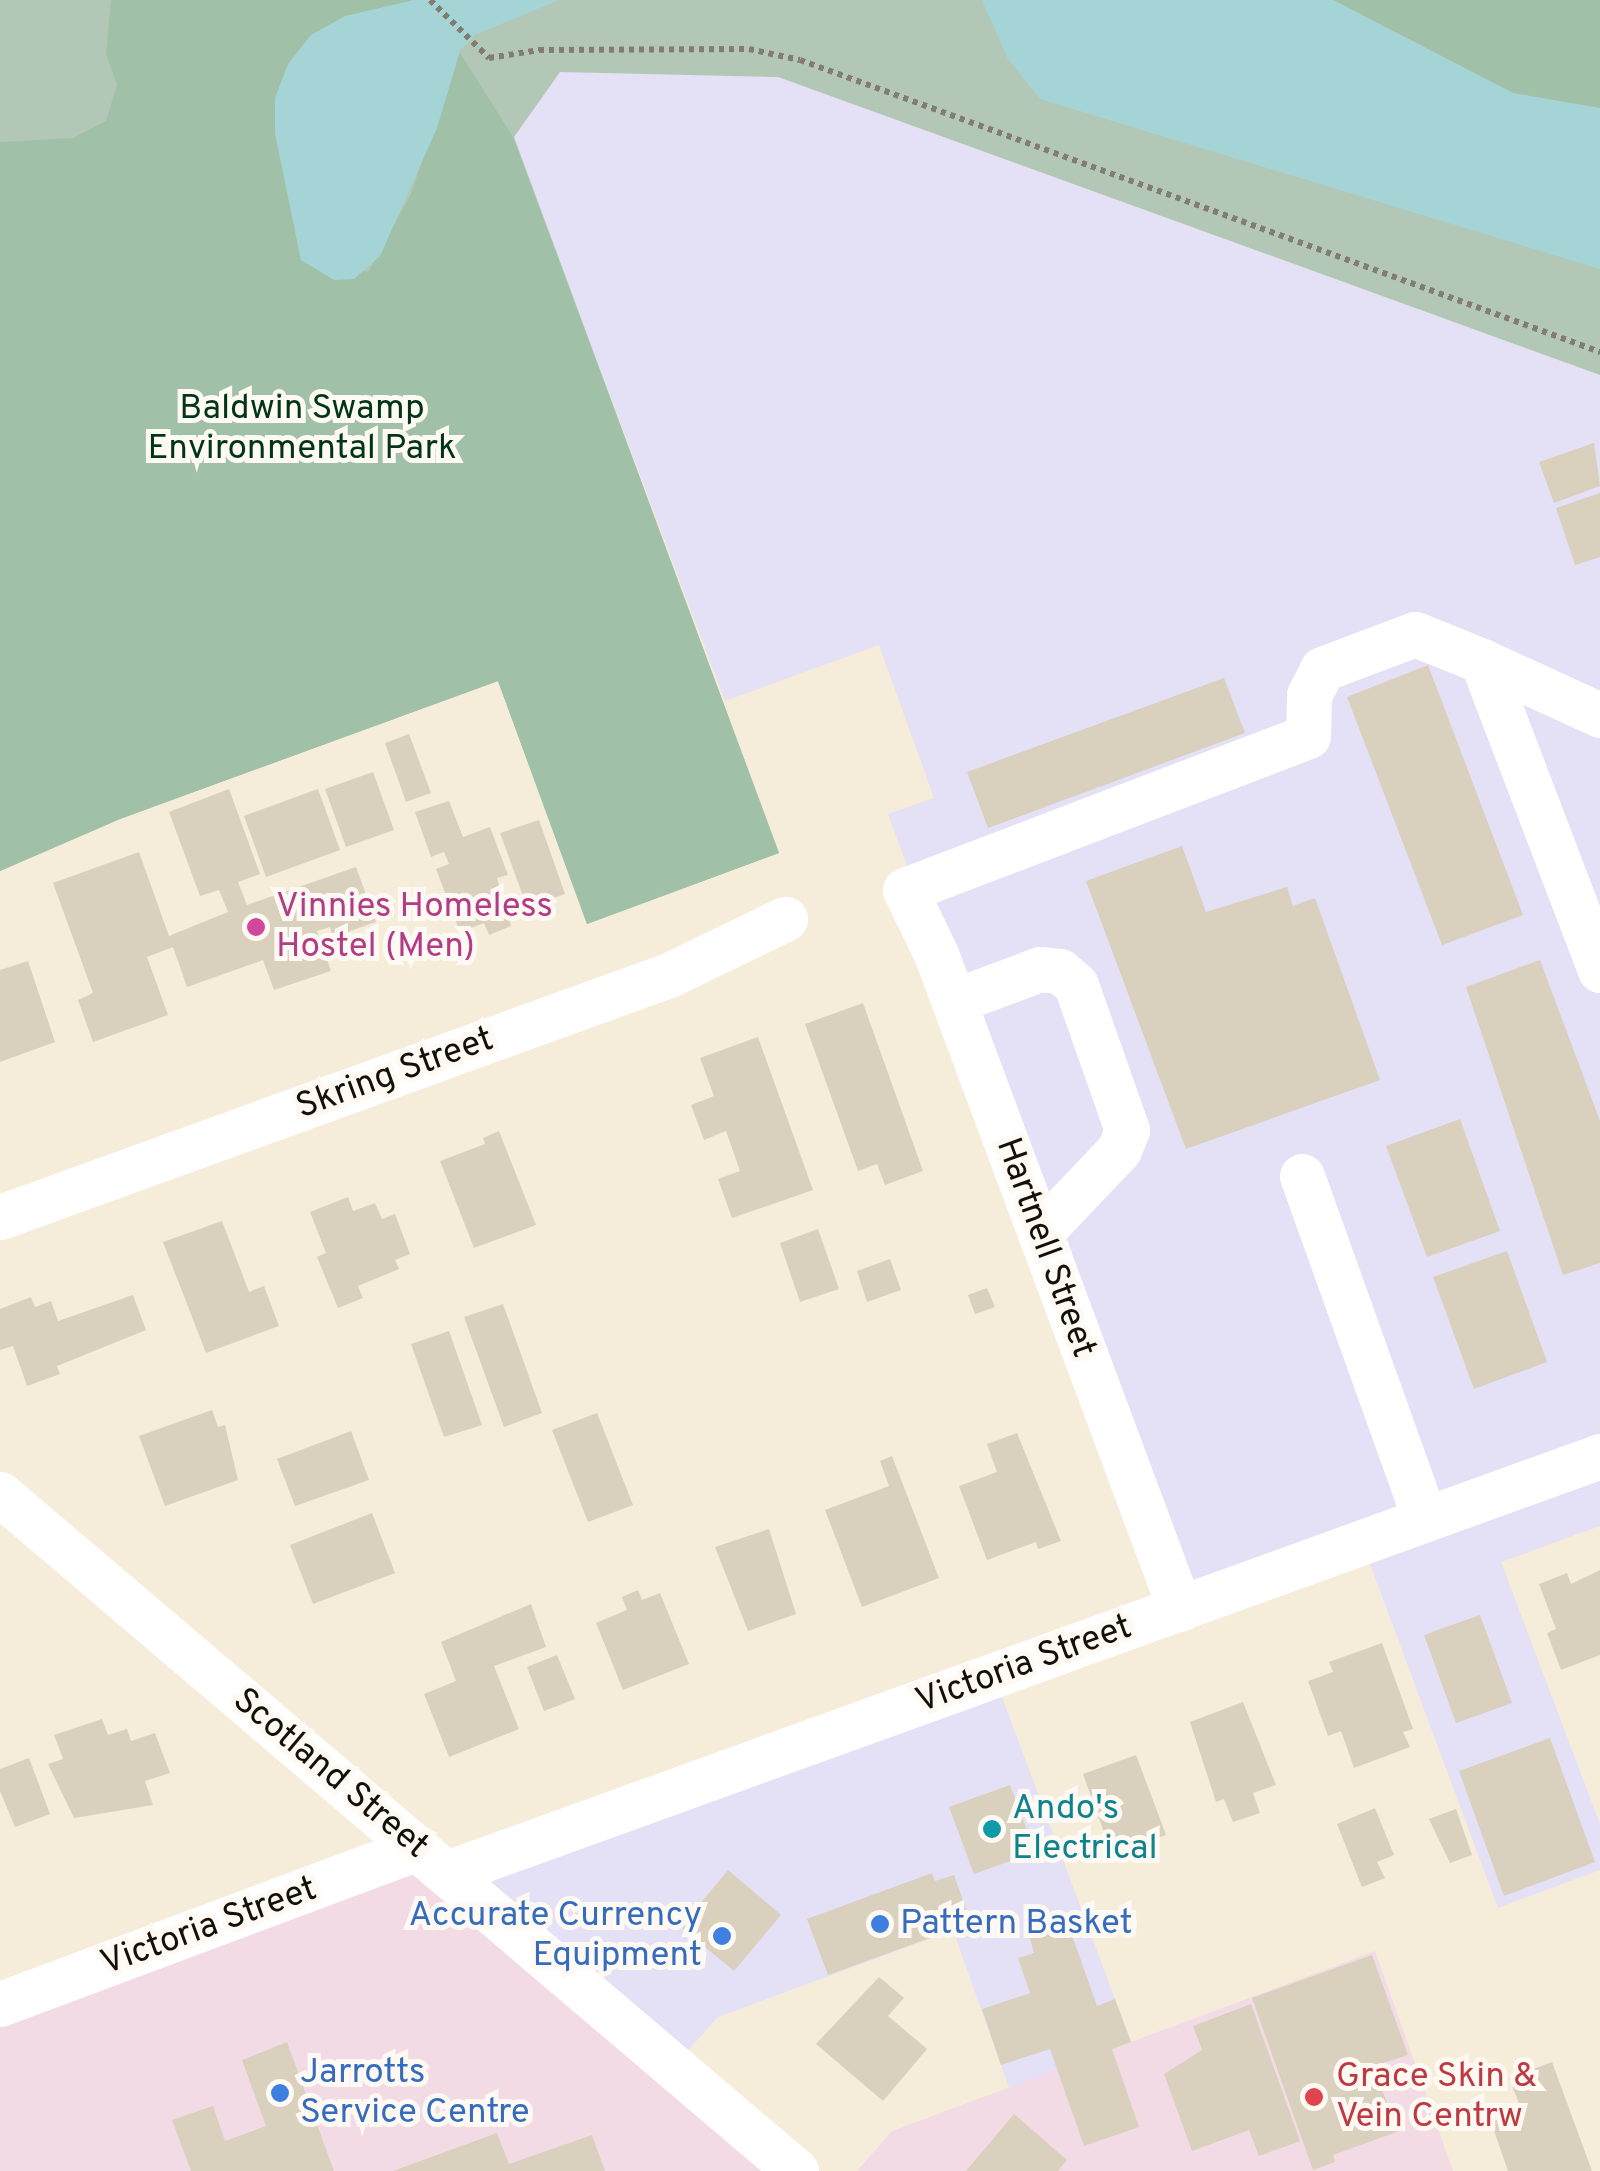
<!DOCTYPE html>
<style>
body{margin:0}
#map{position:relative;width:1600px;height:2171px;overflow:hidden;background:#f6ecda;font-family:Overpass,sans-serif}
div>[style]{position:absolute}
.commercial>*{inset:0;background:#f3dbe6}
.industrial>*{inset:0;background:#e4e0f5}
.green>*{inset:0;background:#b2c7b6}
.forest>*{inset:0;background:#a0c0a7}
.water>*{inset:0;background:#a5d4d7}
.building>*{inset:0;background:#d9d0be}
.path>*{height:6px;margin-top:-3px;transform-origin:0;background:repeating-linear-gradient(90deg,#837c70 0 5px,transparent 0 10px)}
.minor>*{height:45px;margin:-22.5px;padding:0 22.5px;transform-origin:22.5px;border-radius:22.5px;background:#fff}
.dots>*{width:28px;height:28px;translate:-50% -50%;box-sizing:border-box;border:5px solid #fefaf3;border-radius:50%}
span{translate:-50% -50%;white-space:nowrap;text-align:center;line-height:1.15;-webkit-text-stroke:10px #fefaf3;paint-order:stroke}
.park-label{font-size:35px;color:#003616}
.hotel-label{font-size:35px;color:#b23c85}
.left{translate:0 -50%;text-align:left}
.street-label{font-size:35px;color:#130f09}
.culture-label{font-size:35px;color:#0d838f}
.shop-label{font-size:35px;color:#366cbe}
.right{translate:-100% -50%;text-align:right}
.health-label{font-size:35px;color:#be3a42}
</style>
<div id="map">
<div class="commercial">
<i style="clip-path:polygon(417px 1844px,801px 2171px,0 2171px,0 1997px)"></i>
<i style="clip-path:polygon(1375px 1951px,1453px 2171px,857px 2171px,892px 2131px)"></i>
</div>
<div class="industrial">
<i style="clip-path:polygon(560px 71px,778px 77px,1600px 375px,1600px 1526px,1501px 1562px,1600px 1824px,1600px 1870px,1498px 1908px,1361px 1540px,1181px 1606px,888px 814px,934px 798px,879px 645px,725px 701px,513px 137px)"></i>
<i style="clip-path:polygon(993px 1673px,1131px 2042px,1009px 2088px,953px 1930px,718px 2017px,676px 2064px,448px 1870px)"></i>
</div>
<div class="green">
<i style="clip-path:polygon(0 0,1600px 0,1600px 375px,778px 77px,560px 72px,514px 137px,779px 853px,587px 924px,498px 681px,120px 819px,0 871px)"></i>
</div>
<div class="forest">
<i style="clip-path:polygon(111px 0,411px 0,275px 133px,301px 260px,368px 272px,411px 194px,459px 51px,513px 137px,779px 853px,587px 924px,498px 681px,120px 819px,0 871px,0 142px,73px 138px,106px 121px,117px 85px,106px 54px)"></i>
<i style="clip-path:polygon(1333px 0,1600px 0,1600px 108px,1513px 93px)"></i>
</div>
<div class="water">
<i style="clip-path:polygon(414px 0,559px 0,475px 35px,460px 51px,437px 128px,380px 256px,354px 279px,334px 280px,301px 260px,275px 133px,275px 98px,288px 64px,311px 35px,345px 16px)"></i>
<i style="clip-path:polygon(982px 0,1333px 0,1513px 93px,1600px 108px,1600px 269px,1040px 99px,1008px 59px)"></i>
</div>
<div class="building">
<i style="clip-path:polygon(1594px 443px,1600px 486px,1554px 503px,1539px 462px)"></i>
<i style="clip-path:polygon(1600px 493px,1600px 557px,1575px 565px,1556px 508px)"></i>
<i style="clip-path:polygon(1428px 665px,1523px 915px,1442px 945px,1347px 697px)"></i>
<i style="clip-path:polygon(1224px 678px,1245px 733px,988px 828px,967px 772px)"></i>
<i style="clip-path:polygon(409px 734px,431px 793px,406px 802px,385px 743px)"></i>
<i style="clip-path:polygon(373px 772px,394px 830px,346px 847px,325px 789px)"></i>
<i style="clip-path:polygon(229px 789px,260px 874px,238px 882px,247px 905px,356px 867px,376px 922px,333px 937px,330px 927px,317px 931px,331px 971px,274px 990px,263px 960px,187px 987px,173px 947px,147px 957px,168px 1015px,93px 1042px,78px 1000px,93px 993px,53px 883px,139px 852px,169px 936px,228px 912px,219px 890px,200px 896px,169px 812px)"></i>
<i style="clip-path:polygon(318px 789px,340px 850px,266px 877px,244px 816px)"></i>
<i style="clip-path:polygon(449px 801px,463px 837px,490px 827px,508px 875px,497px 878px,511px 926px,489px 935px,484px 923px,460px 932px,436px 869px,449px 864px,444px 852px,431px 857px,415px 812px)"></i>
<i style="clip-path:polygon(539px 820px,565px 894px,527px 907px,500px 833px)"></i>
<i style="clip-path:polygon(1182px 846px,1206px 912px,1287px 887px,1293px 906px,1315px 898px,1380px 1080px,1186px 1149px,1086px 881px)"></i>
<i style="clip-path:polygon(1540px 960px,1600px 1121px,1600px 1263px,1563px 1275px,1466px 987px)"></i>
<i style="clip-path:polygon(28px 961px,55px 1042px,0 1062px,0 970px)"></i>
<i style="clip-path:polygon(863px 1003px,923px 1171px,885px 1185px,877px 1164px,858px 1171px,805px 1024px)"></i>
<i style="clip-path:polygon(758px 1037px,813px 1190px,732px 1218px,718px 1179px,740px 1171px,726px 1131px,704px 1140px,691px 1105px,714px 1096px,700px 1058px)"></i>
<i style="clip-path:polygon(1460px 1119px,1500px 1231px,1427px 1257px,1386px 1146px)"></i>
<i style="clip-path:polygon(499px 1131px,536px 1225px,474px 1248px,440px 1161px,485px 1144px,483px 1138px)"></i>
<i style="clip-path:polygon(348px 1197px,353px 1211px,375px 1203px,382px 1219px,395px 1214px,410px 1254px,395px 1260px,399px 1269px,358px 1286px,363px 1298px,338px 1308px,317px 1257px,326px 1253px,310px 1212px)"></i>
<i style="clip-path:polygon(222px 1221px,249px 1292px,264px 1286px,279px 1326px,206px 1353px,163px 1242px)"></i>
<i style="clip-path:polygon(818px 1229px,839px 1289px,800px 1302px,780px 1243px)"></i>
<i style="clip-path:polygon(1507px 1251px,1547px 1362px,1474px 1389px,1433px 1277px)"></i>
<i style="clip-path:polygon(890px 1259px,901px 1290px,867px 1302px,857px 1271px)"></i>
<i style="clip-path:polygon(987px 1288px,995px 1307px,975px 1314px,968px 1295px)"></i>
<i style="clip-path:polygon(133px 1295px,146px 1330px,57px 1366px,60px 1374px,27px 1386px,13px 1346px,0 1350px,0 1309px,31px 1297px,35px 1307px,51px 1301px,58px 1321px)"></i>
<i style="clip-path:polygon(503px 1304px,542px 1413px,504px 1427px,464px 1317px)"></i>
<i style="clip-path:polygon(449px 1331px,482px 1425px,444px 1437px,411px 1344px)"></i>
<i style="clip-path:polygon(212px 1410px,218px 1427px,225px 1425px,238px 1480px,165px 1506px,139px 1436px)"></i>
<i style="clip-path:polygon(597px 1413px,633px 1505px,588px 1522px,552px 1430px)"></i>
<i style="clip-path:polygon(351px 1431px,369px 1480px,295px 1506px,277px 1459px)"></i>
<i style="clip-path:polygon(1017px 1433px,1061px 1541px,1038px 1549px,1036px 1542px,987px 1560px,959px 1486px,997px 1472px,987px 1444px)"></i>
<i style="clip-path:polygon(892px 1456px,939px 1578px,862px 1607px,825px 1510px,889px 1486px,880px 1461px)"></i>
<i style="clip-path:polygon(372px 1513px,395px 1573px,313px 1604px,290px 1545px)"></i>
<i style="clip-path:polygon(769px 1529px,796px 1614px,748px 1631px,715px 1547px)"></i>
<i style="clip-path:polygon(1600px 1570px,1600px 1655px,1561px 1670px,1547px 1633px,1556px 1629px,1539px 1584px,1567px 1573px,1571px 1584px)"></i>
<i style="clip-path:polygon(638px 1590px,642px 1600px,660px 1593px,689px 1664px,623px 1690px,596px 1623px,627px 1610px,622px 1597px)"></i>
<i style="clip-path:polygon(531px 1604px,546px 1647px,494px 1666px,519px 1729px,449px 1757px,424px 1694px,456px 1681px,441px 1642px)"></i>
<i style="clip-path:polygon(1480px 1615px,1512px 1703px,1456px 1723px,1424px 1635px)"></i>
<i style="clip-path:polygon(1382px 1643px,1413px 1729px,1403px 1732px,1410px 1747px,1354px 1768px,1341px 1731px,1328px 1736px,1308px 1681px,1333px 1672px,1329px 1662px)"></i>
<i style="clip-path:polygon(557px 1655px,575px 1699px,544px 1711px,527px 1667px)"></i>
<i style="clip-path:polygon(1243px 1702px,1276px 1785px,1253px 1793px,1260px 1813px,1233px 1822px,1224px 1799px,1216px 1802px,1190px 1722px)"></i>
<i style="clip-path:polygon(102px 1719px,108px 1735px,127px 1729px,131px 1741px,155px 1733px,170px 1773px,145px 1781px,153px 1805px,74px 1818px,48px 1764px,63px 1759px,54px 1735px)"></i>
<i style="clip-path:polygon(1550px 1738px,1595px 1862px,1504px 1896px,1459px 1771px)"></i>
<i style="clip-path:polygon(1136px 1755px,1166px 1835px,1112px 1854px,1083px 1774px)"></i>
<i style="clip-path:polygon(29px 1758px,50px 1814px,15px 1827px,0 1791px,0 1769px)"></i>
<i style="clip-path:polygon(1010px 1785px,1035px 1852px,974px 1874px,949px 1807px)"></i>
<i style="clip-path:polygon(1375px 1808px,1394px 1855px,1377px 1862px,1385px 1878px,1362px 1887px,1337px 1824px)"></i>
<i style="clip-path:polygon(1456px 1809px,1472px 1855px,1450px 1863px,1429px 1819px)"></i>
<i style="clip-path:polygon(728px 1870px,781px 1915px,734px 1971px,681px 1927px)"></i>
<i style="clip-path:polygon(932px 1873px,935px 1881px,954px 1875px,971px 1923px,828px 1975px,807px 1919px)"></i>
<i style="clip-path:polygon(1067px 1921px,1097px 2006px,1115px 1999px,1131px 2042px,1112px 2049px,1139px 2127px,1084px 2146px,1050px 2049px,1001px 2065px,982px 2009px,1030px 1993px,1018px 1958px,1034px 1953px,1029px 1934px)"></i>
<i style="clip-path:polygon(1372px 1955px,1408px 2055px,1374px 2066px,1397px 2132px,1333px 2155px,1335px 2162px,1313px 2170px,1252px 1998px)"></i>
<i style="clip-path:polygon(879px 1977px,904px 1998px,888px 2016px,927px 2049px,883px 2101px,816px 2044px)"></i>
<i style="clip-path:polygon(1251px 2004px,1300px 2141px,1259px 2156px,1249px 2130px,1192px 2151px,1164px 2074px,1202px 2050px,1193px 2026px)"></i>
<i style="clip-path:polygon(287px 2042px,334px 2171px,191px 2171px,172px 2120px,213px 2106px,225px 2141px,266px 2126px,242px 2060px)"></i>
<i style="clip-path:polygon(1552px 2062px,1592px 2171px,1508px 2171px,1491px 2122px,1522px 2111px,1509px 2078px)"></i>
<i style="clip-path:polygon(1014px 2114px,1067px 2160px,1058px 2171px,966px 2171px)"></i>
<i style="clip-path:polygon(497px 2133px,509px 2164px,592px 2135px,605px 2171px,393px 2171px)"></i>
</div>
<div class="path">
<i style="left:430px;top:0;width:83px;rotate:44.5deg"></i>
<i style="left:489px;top:58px;width:51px;rotate:-9.1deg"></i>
<i style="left:539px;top:50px;width:210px;rotate:-0.3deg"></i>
<i style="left:749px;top:49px;width:52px;rotate:12.2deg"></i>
<i style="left:800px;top:60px;width:852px;rotate:20.05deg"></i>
</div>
<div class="minor">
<i style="left:1482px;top:661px;width:130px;rotate:24.6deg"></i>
<i style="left:954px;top:1001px;width:92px;rotate:-20.4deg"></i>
<i style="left:1040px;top:969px;width:20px;rotate:6deg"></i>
<i style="left:1060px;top:971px;width:21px;rotate:41deg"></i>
<i style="left:1076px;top:985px;width:154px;rotate:70.6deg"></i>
<i style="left:1127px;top:1130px;width:22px;rotate:112deg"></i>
<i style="left:1119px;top:1150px;width:115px;rotate:133.6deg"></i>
<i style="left:1302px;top:1176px;width:365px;rotate:70.3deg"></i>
<i style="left:0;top:1217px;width:711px;rotate:-19.89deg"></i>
<i style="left:669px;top:975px;width:129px;rotate:-25.8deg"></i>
<i style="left:0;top:1494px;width:1045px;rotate:40.38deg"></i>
<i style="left:1180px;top:1609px;width:699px;rotate:-110.43deg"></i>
<i style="left:936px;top:954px;width:71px;rotate:-115.8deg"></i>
<i style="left:905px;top:890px;width:431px;rotate:-20.9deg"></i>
<i style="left:1308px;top:736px;width:41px;rotate:-88.6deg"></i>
<i style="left:1309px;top:695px;width:29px;rotate:-63deg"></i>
<i style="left:1322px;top:669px;width:99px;rotate:-20.6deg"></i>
<i style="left:1415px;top:634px;width:72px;rotate:21.9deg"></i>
<i style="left:1482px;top:661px;width:331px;rotate:69.1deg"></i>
<i style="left:447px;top:1873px;width:1226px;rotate:-19.88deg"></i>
<i style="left:0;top:2004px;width:446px;rotate:-20.5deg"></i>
</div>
<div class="dots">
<i style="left:256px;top:927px;background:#d1479c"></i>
<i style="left:992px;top:1829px;background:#0f9aa8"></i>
<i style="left:880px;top:1924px;background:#3f7fe0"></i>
<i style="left:722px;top:1936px;background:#3f7fe0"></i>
<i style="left:280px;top:2093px;background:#3f7fe0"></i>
<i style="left:1314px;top:2097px;background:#e0444e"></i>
</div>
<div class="park-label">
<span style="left:302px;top:429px">Baldwin Swamp<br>Environmental Park</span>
</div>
<div class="hotel-label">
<span class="left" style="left:276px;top:927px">Vinnies Homeless<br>Hostel (Men)</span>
</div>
<div class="street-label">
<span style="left:395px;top:1074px;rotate:-20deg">Skring Street</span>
<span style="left:1045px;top:1248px;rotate:70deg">Hartnell Street</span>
<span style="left:1024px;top:1665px;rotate:-20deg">Victoria Street</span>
<span style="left:330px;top:1774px;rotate:40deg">Scotland Street</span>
<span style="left:209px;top:1927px;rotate:-20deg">Victoria Street</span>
</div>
<div class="culture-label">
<span class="left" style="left:1012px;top:1829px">Ando's<br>Electrical</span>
</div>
<div class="shop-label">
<span class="right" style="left:702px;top:1936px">Accurate Currency<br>Equipment</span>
<span class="left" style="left:900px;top:1924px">Pattern Basket</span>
<span class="left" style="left:300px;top:2093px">Jarrotts<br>Service Centre</span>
</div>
<div class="health-label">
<span class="left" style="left:1336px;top:2097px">Grace Skin &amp;<br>Vein Centrw</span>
</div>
</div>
